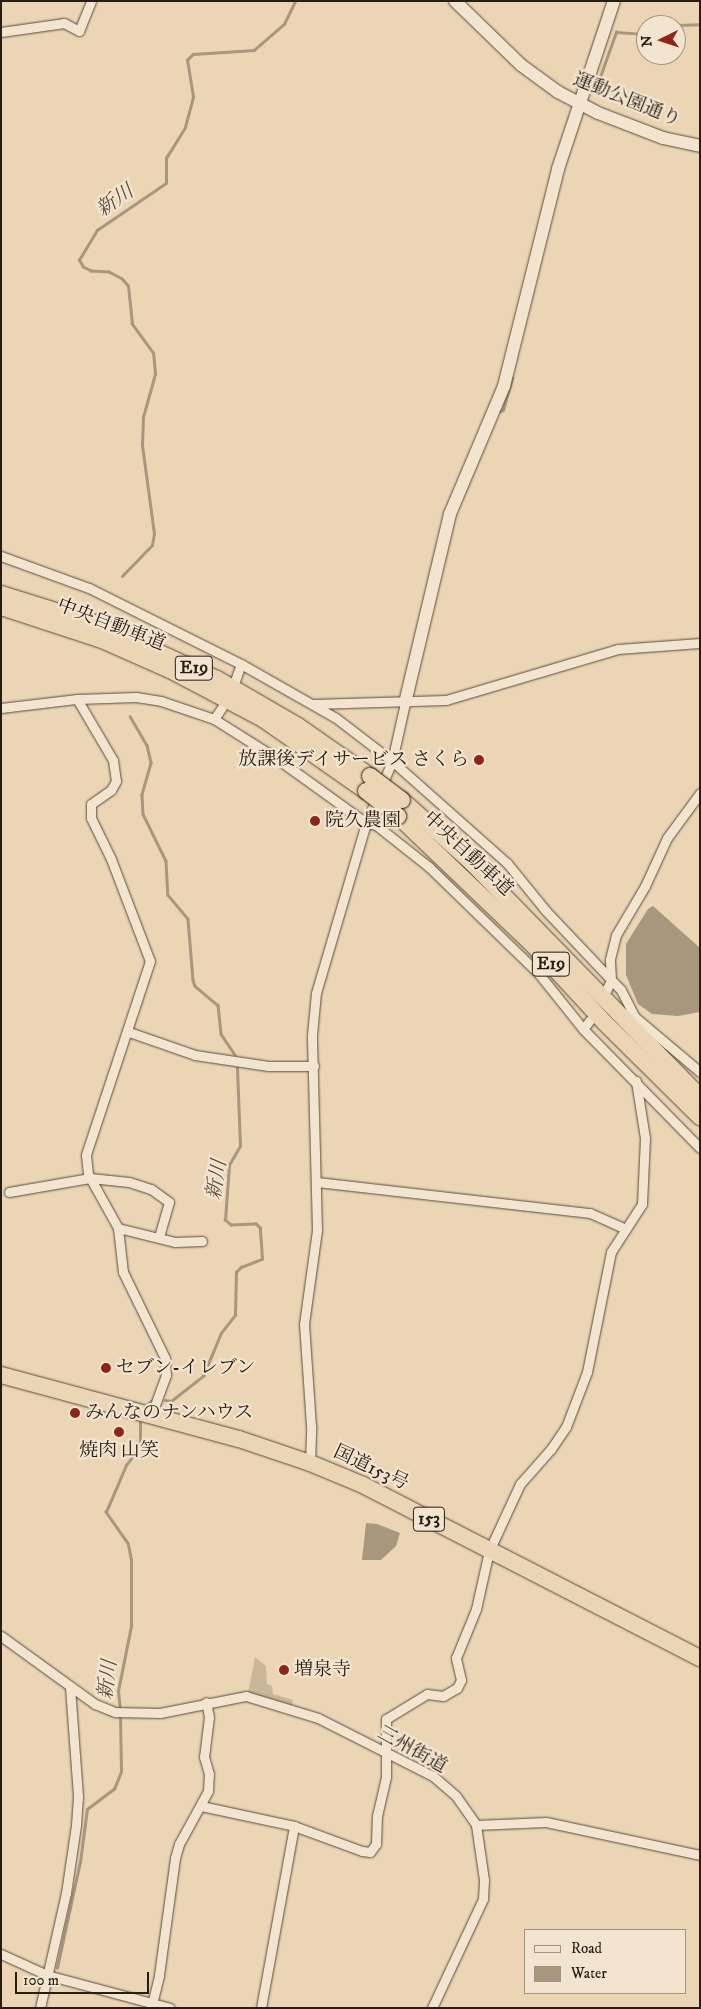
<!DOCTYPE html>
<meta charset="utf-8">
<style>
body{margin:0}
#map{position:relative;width:701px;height:2009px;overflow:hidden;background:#ebd5b4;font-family:"IM FELL DW Pica","Noto Serif JP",serif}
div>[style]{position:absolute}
.green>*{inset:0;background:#cab699}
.water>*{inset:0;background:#a8967d}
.stream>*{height:2.5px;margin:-1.25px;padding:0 1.25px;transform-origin:1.25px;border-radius:1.25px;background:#a8967d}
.roads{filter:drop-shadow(0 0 1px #584b3b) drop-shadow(0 0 1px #584b3b)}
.street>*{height:9px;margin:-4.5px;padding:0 4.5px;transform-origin:4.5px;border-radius:4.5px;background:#f2e4ce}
.secondary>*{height:12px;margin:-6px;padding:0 6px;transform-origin:6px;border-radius:6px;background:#f2e4ce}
.highway>*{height:16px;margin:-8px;padding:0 8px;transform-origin:8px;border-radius:8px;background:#ebd5b4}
.bridges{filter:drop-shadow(0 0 1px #271d13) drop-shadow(0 0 1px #271d13)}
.highway-bridge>*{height:16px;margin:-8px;padding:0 8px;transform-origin:8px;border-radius:8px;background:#ebd5b4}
.dots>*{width:14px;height:14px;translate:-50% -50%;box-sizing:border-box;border:2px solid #f2e4ce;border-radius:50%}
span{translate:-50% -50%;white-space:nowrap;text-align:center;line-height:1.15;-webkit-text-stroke:4.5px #f2e4ce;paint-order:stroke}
.shield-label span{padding:1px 4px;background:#f2e4ce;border:1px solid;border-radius:4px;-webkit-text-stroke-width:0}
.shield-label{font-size:18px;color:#271d13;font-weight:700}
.street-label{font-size:19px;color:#271d13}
.poi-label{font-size:19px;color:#271d13}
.right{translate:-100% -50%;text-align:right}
.left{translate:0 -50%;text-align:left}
.water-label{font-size:20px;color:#5b4d3d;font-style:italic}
.frame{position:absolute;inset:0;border:2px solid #271d13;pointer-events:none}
.legend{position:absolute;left:524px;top:1929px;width:162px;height:65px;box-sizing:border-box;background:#f2e4ce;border:1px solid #a19483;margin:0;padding:6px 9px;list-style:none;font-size:15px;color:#271d13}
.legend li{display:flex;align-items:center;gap:10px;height:25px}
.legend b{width:25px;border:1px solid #a19483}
.north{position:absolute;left:636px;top:15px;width:50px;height:50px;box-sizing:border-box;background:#f2e4ce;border:1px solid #a19483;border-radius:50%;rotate:266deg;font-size:14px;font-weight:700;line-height:20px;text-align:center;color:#271d13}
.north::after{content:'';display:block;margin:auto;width:18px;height:22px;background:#8f2418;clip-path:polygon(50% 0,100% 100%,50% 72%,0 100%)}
.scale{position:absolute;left:15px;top:1972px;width:134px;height:22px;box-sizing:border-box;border:2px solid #271d13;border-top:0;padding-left:6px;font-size:15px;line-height:18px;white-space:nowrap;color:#271d13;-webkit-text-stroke:4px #f2e4ce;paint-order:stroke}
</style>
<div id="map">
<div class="green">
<i style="clip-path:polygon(255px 1657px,266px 1666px,267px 1684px,272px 1686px,273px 1694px,293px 1700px,292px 1705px,248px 1693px)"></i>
</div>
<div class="water">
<i style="clip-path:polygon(653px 906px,700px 948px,700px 1012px,678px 1016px,652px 1014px,638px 1004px,626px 975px,626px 944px,648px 909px)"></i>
<i style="clip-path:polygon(366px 1523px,377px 1524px,400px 1533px,396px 1546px,381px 1560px,362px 1560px)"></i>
</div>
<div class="stream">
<i style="left:676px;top:25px;width:24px;rotate:-2deg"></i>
<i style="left:595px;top:91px;width:63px;rotate:-70.4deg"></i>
<i style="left:616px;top:32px;width:30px;rotate:4deg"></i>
<i style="left:498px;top:412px;width:5px;rotate:-22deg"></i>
<i style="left:503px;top:410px;width:33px;rotate:-74deg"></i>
<i style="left:122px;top:576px;width:43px;rotate:-45.9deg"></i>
<i style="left:152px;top:545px;width:11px;rotate:-80deg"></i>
<i style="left:154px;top:534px;width:90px;rotate:-97.7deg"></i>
<i style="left:142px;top:445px;width:28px;rotate:-88deg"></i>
<i style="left:143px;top:417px;width:45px;rotate:-74.4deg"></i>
<i style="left:155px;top:374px;width:21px;rotate:-95deg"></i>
<i style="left:153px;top:353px;width:36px;rotate:-126deg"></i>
<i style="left:132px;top:324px;width:38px;rotate:-96deg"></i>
<i style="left:128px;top:286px;width:9px;rotate:-131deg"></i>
<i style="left:122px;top:279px;width:15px;rotate:-152deg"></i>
<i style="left:109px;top:272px;width:18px;rotate:-177deg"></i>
<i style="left:91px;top:271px;width:9px;rotate:-153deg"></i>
<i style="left:83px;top:267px;width:8px;rotate:-120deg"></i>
<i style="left:79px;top:260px;width:35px;rotate:-59deg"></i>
<i style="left:97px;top:230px;width:83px;rotate:-34.3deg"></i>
<i style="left:166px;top:183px;width:25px;rotate:-90deg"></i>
<i style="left:166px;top:158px;width:36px;rotate:-58deg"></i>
<i style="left:185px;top:127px;width:31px;rotate:-75deg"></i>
<i style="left:193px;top:97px;width:37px;rotate:-99deg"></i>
<i style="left:187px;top:60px;width:8px;rotate:-45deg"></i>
<i style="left:193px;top:54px;width:61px;rotate:-3.8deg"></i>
<i style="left:254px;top:50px;width:40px;rotate:-41deg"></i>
<i style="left:284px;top:24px;width:25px;rotate:-64deg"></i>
<i style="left:130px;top:716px;width:34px;rotate:60deg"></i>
<i style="left:147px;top:745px;width:18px;rotate:77deg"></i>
<i style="left:151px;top:763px;width:33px;rotate:106deg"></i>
<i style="left:142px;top:795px;width:19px;rotate:87deg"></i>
<i style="left:143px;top:814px;width:52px;rotate:63.9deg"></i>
<i style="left:166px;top:861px;width:34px;rotate:87deg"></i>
<i style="left:168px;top:895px;width:31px;rotate:50deg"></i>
<i style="left:188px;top:919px;width:61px;rotate:85.3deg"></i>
<i style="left:193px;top:980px;width:6px;rotate:72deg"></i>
<i style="left:195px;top:986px;width:30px;rotate:40deg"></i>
<i style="left:218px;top:1005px;width:29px;rotate:84deg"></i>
<i style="left:221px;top:1034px;width:25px;rotate:56deg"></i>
<i style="left:165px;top:1400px;width:6px;rotate:9deg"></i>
<i style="left:171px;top:1401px;width:41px;rotate:-38deg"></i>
<i style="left:203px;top:1376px;width:47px;rotate:-67.3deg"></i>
<i style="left:221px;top:1333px;width:23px;rotate:-52deg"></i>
<i style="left:235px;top:1315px;width:43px;rotate:-88.7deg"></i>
<i style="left:236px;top:1272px;width:7px;rotate:-45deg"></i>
<i style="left:241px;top:1267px;width:22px;rotate:-21deg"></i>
<i style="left:262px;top:1259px;width:31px;rotate:-94deg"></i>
<i style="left:260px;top:1228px;width:6px;rotate:-135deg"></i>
<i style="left:256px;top:1224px;width:25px;rotate:178deg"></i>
<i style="left:231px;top:1225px;width:8px;rotate:-140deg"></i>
<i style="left:225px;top:1220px;width:55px;rotate:-85.8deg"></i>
<i style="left:229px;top:1165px;width:22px;rotate:-60deg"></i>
<i style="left:240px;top:1146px;width:78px;rotate:-92.2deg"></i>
<i style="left:144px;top:1406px;width:11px;rotate:-34deg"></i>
<i style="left:120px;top:1710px;width:19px;rotate:-96deg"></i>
<i style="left:118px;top:1691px;width:66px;rotate:-78.7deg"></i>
<i style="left:131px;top:1626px;width:66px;rotate:-90deg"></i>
<i style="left:131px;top:1560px;width:16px;rotate:-101deg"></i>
<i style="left:128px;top:1544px;width:39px;rotate:-125deg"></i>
<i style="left:106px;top:1512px;width:51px;rotate:-66.9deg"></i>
<i style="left:126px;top:1465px;width:23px;rotate:-52deg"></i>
<i style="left:140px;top:1447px;width:28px;rotate:-90deg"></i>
<i style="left:57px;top:1968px;width:108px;rotate:-77.8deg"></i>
<i style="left:80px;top:1862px;width:53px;rotate:-82.5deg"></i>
<i style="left:87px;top:1809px;width:34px;rotate:-37deg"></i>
<i style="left:114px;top:1789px;width:18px;rotate:-68deg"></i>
<i style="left:121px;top:1772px;width:57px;rotate:-91deg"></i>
</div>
<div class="roads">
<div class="street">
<i style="left:1px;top:32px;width:64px;rotate:-8.1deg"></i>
<i style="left:64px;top:23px;width:17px;rotate:28deg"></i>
<i style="left:79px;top:31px;width:32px;rotate:-68deg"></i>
<i style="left:1px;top:556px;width:94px;rotate:20deg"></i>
<i style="left:89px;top:588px;width:170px;rotate:26.6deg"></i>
<i style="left:241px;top:664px;width:109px;rotate:29.6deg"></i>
<i style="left:336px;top:718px;width:71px;rotate:37.5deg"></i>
<i style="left:392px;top:761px;width:154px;rotate:41.6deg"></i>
<i style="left:507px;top:863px;width:62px;rotate:50.9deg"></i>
<i style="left:546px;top:911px;width:109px;rotate:46.5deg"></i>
<i style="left:621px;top:990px;width:30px;rotate:63deg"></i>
<i style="left:635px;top:1017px;width:85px;rotate:40.2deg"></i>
<i style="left:235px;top:681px;width:18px;rotate:-71deg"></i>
<i style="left:77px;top:699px;width:71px;rotate:59.5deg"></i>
<i style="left:113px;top:760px;width:21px;rotate:82deg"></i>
<i style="left:116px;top:781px;width:10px;rotate:119deg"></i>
<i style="left:111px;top:790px;width:24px;rotate:145deg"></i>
<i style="left:91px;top:804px;width:14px;rotate:90deg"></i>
<i style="left:91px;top:818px;width:46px;rotate:64deg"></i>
<i style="left:111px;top:859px;width:109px;rotate:69.1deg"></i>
<i style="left:150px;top:961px;width:204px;rotate:108.3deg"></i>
<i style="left:86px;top:1155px;width:19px;rotate:84deg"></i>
<i style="left:88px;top:1174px;width:62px;rotate:60.9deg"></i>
<i style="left:118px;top:1228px;width:44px;rotate:83.5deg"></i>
<i style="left:123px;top:1272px;width:96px;rotate:64deg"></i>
<i style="left:165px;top:1358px;width:17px;rotate:87deg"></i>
<i style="left:166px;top:1375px;width:44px;rotate:110.1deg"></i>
<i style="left:313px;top:704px;width:133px;rotate:-1.7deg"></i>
<i style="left:446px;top:700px;width:179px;rotate:-16.5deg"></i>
<i style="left:618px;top:649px;width:82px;rotate:-4.2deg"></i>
<i style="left:1px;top:708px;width:77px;rotate:-6.8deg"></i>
<i style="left:77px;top:699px;width:59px;rotate:-1.9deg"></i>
<i style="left:136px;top:697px;width:25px;rotate:9deg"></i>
<i style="left:161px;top:701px;width:56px;rotate:18.8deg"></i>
<i style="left:214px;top:719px;width:73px;rotate:32.2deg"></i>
<i style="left:276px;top:758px;width:111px;rotate:35.8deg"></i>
<i style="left:366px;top:823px;width:10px;rotate:11deg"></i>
<i style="left:376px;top:825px;width:68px;rotate:38.4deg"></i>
<i style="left:429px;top:867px;width:153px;rotate:44.2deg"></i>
<i style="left:539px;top:974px;width:70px;rotate:51.3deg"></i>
<i style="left:583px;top:1029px;width:167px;rotate:45.5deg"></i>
<i style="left:214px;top:719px;width:14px;rotate:-56deg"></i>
<i style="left:605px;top:993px;width:14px;rotate:-65deg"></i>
<i style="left:611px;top:980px;width:21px;rotate:-93deg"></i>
<i style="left:610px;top:959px;width:25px;rotate:-76deg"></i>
<i style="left:616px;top:935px;width:57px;rotate:-59.4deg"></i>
<i style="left:645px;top:886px;width:53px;rotate:-65.4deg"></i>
<i style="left:667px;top:838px;width:56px;rotate:-53.7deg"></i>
<i style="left:583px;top:1029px;width:11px;rotate:-52deg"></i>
<i style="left:129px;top:1032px;width:70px;rotate:19.2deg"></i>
<i style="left:195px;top:1055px;width:74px;rotate:8.6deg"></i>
<i style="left:268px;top:1066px;width:46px"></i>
<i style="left:317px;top:1182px;width:275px;rotate:6.5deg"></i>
<i style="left:590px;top:1213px;width:39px;rotate:24deg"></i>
<i style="left:9px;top:1192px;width:82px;rotate:-9.8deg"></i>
<i style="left:90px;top:1178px;width:39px;rotate:6deg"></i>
<i style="left:129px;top:1182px;width:23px;rotate:18deg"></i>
<i style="left:151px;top:1189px;width:22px;rotate:36deg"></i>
<i style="left:169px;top:1202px;width:37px;rotate:106deg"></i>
<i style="left:118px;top:1228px;width:59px;rotate:13.8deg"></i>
<i style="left:175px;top:1242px;width:27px;rotate:-2deg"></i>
<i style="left:310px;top:1463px;width:37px;rotate:-88deg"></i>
<i style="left:311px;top:1426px;width:102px;rotate:-93.9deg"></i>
<i style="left:304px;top:1324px;width:95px;rotate:-82.1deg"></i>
<i style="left:317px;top:1230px;width:195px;rotate:-91.5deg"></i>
<i style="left:312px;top:1035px;width:42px;rotate:-84.6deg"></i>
<i style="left:316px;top:993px;width:177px;rotate:-73.6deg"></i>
<i style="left:366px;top:823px;width:67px;rotate:-67.2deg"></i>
<i style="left:392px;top:761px;width:59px;rotate:-77.4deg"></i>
<i style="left:1px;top:1636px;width:116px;rotate:35.9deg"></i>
<i style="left:95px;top:1704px;width:22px;rotate:22deg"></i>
<i style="left:115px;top:1712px;width:45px;rotate:1.3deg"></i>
<i style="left:160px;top:1713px;width:88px;rotate:-11.2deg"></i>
<i style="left:246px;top:1696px;width:75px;rotate:17deg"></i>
<i style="left:318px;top:1718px;width:129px;rotate:26.8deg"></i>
<i style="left:433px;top:1776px;width:30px;rotate:41deg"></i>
<i style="left:456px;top:1796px;width:35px;rotate:55deg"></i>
<i style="left:476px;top:1825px;width:56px;rotate:81.7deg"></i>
<i style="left:484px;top:1880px;width:19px;rotate:93deg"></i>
<i style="left:483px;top:1899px;width:120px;rotate:115.1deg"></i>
<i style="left:201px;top:1806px;width:95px;rotate:12.1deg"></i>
<i style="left:294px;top:1826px;width:72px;rotate:20.2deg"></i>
<i style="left:362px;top:1851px;width:8px;rotate:7deg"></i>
<i style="left:370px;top:1852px;width:10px;rotate:-53deg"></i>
<i style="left:376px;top:1844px;width:28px;rotate:-88deg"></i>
<i style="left:377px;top:1816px;width:40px;rotate:-77deg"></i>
<i style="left:386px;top:1777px;width:58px;rotate:-90deg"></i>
<i style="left:386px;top:1719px;width:48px;rotate:-31.4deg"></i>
<i style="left:427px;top:1694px;width:16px;rotate:7deg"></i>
<i style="left:443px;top:1696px;width:16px;rotate:-30deg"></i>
<i style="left:457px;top:1688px;width:9px;rotate:-63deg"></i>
<i style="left:461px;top:1680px;width:23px;rotate:-103deg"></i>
<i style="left:456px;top:1658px;width:53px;rotate:-67.8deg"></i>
<i style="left:476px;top:1609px;width:59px;rotate:-77.4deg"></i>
<i style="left:489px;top:1551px;width:74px;rotate:-65.2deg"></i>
<i style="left:520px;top:1484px;width:47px;rotate:-48.5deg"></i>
<i style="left:551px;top:1449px;width:27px;rotate:-56deg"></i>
<i style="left:566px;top:1427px;width:59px;rotate:-69.1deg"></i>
<i style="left:587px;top:1372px;width:122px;rotate:-78.7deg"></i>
<i style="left:611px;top:1252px;width:57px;rotate:-57.1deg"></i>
<i style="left:642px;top:1204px;width:66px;rotate:-87.4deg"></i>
<i style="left:645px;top:1138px;width:58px;rotate:-99deg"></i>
<i style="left:476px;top:1825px;width:70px;rotate:-2.5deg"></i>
<i style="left:546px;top:1822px;width:157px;rotate:12.1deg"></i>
<i style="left:1px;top:1954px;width:51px;rotate:24.5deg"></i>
<i style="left:47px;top:1975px;width:127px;rotate:15deg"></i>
<i style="left:40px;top:2008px;width:118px;rotate:-77.3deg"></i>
<i style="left:66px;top:1893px;width:69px;rotate:-81.6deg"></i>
<i style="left:76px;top:1825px;width:29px;rotate:-86deg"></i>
<i style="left:78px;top:1796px;width:109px;rotate:-94.2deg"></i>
<i style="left:151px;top:2008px;width:34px;rotate:-76deg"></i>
<i style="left:159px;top:1975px;width:118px;rotate:-82.2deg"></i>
<i style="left:175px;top:1858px;width:15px;rotate:-74deg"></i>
<i style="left:179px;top:1844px;width:60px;rotate:-61.3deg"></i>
<i style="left:208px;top:1791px;width:17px;rotate:-87deg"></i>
<i style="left:209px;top:1774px;width:18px;rotate:-106deg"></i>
<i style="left:204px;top:1757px;width:40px;rotate:-82.9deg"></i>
<i style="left:209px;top:1717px;width:15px;rotate:-101deg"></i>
<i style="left:261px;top:2008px;width:185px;rotate:-79.7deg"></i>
</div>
<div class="secondary">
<i style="left:455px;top:1px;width:92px;rotate:44.1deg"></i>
<i style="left:521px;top:65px;width:46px;rotate:36.1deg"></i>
<i style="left:558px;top:92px;width:45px;rotate:27.7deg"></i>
<i style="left:598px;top:113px;width:70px;rotate:21deg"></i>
<i style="left:663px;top:138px;width:38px;rotate:12deg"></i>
<i style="left:405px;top:703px;width:194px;rotate:-76.6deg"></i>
<i style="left:450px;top:514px;width:139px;rotate:-67.1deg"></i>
<i style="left:504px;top:386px;width:224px;rotate:-76deg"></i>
<i style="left:558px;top:169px;width:177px;rotate:-71.6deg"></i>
</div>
<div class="highway">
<i style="left:1px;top:594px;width:97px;rotate:17.3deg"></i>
<i style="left:94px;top:623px;width:135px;rotate:24.5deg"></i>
<i style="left:217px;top:679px;width:94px;rotate:30.1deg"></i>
<i style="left:298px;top:726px;width:88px;rotate:34.8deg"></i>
<i style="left:1px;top:607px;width:106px;rotate:18.1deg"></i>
<i style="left:102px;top:640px;width:74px;rotate:23.8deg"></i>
<i style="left:170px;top:670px;width:105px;rotate:27.8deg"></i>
<i style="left:263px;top:719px;width:126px;rotate:35deg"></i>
<i style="left:402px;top:800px;width:93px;rotate:41.9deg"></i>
<i style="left:471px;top:862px;width:328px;rotate:45.7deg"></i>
<i style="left:398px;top:816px;width:187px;rotate:43.7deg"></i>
<i style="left:533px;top:945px;width:106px;rotate:47.3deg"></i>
<i style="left:605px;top:1023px;width:134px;rotate:44.7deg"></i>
<i style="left:1px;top:1375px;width:246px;rotate:15.1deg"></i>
<i style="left:239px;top:1439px;width:75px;rotate:18.7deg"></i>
<i style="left:310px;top:1463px;width:57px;rotate:22.5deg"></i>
<i style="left:363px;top:1485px;width:379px;rotate:27.2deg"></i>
</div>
</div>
<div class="bridges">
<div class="highway-bridge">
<i style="left:370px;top:776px;width:40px;rotate:37deg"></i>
<i style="left:366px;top:791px;width:41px;rotate:38deg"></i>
</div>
</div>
<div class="dots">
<i style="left:479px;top:760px;background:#8f2418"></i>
<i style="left:315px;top:821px;background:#8f2418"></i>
<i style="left:106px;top:1368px;background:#8f2418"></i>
<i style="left:75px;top:1413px;background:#8f2418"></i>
<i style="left:119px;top:1432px;background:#8f2418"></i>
<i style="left:284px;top:1670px;background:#8f2418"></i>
</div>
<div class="shield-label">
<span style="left:194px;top:668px">E19</span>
<span style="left:551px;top:964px">E19</span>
<span style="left:429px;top:1519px">153</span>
</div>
<div class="street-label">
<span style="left:627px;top:100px;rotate:22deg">運動公園通り</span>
<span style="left:111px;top:625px;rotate:21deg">中央自動車道</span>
<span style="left:468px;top:854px;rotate:43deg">中央自動車道</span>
<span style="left:371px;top:1468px;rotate:25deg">国道153号</span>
<span style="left:412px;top:1750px;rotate:29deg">三州街道</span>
</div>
<div class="poi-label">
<span class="right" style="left:469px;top:760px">放課後デイサービス さくら</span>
<span class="left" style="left:325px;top:821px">院久農園</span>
<span class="left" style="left:116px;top:1368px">セブン-イレブン</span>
<span class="left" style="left:85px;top:1413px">みんなのナンハウス</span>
<span style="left:119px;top:1451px">焼肉 山笑</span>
<span class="left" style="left:294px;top:1670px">増泉寺</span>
</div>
<div class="water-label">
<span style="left:115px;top:201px;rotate:-35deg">新川</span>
<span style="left:217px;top:1180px;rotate:-81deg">新川</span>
<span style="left:108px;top:1680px;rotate:-83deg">新川</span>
</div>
<div class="frame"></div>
<ul class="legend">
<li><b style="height:6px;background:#f2e4ce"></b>Road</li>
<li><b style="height:14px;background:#a8967d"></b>Water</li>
</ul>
<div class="north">N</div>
<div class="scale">100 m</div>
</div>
